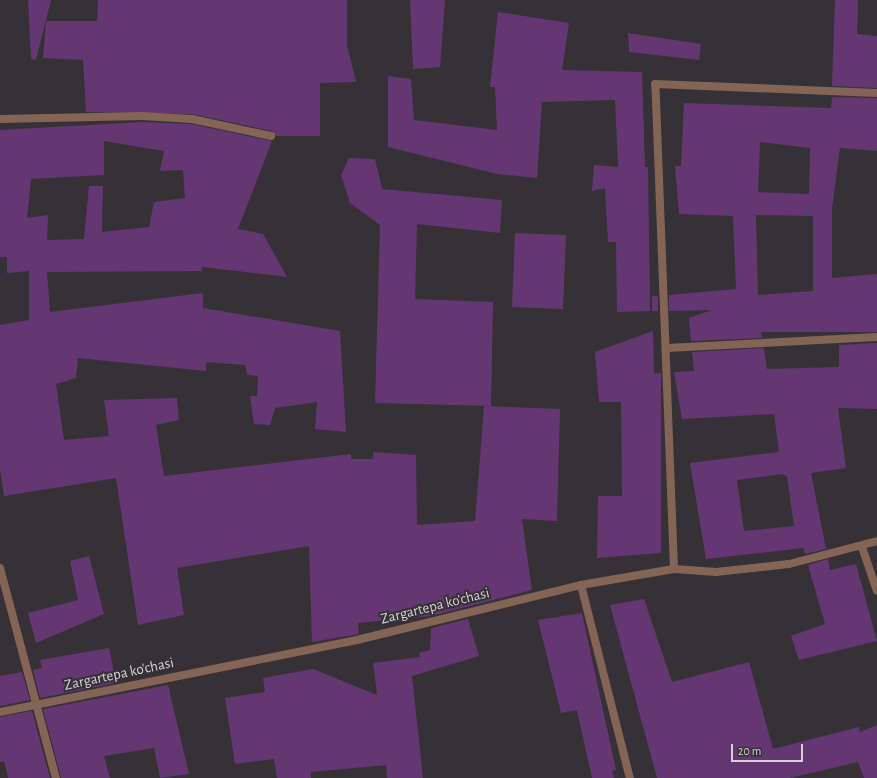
<!DOCTYPE html>
<style>
body{margin:0}
#map{position:relative;width:877px;height:778px;overflow:hidden;background:#363137;font-family:"Alegreya Sans",sans-serif}
div>[style]{position:absolute}
.building>*{inset:0;background:#643773}
.street>*{height:8px;margin:-4px;padding:0 4px;transform-origin:4px;border-radius:4px;background:#846455}
span{translate:-50% -50%;white-space:nowrap;text-align:center;line-height:1.15;-webkit-text-stroke:4px #363137;paint-order:stroke}
.street-label{font-size:15px;color:#d5d2d6}
.scale{position:absolute;left:731px;top:744px;width:72px;height:18px;box-sizing:border-box;border:2px solid #d5d2d6;border-top:0;padding-left:5px;font-size:12px;line-height:14px;white-space:nowrap;color:#d5d2d6;-webkit-text-stroke:3px #363137;paint-order:stroke}
</style>
<div id="map">
<div class="building">
<i style="clip-path:polygon(28px 0,51px 0,36px 60px,31px 59px)"></i>
<i style="clip-path:polygon(98px 0,347px 0,347px 46px,356px 82px,320px 83px,320px 136px,276px 136px,272px 131px,192px 114px,86px 112px,83px 60px,43px 58px,46px 21px,97px 21px)"></i>
<i style="clip-path:polygon(410px 0,445px 0,440px 67px,413px 69px)"></i>
<i style="clip-path:polygon(835px 0,858px 0,857px 34px,877px 36px,877px 88px,832px 86px)"></i>
<i style="clip-path:polygon(498px 12px,569px 23px,562px 70px,642px 72px,645px 167px,648px 167px,650px 311px,617px 312px,616px 242px,608px 242px,605px 188px,592px 191px,594px 165px,618px 167px,615px 100px,542px 102px,537px 178px,497px 174px,388px 147px,388px 76px,411px 79px,414px 120px,497px 130px,495px 87px,490px 87px)"></i>
<i style="clip-path:polygon(628px 33px,701px 44px,699px 60px,629px 52px)"></i>
<i style="clip-path:polygon(evenodd,832px 97px,877px 98px,877px 151px,840px 148px,832px 208px,832px 278px,877px 274px,877px 332px,761px 332px,762px 338px,691px 341px,689px 318px,712px 310px,669px 311px,669px 295px,736px 289px,733px 216px,679px 214px,675px 166px,681px 166px,684px 103px,831px 108px,832px 97px,760px 142px,810px 148px,809px 194px,758px 192px,760px 142px,832px 97px,756px 215px,813px 216px,813px 291px,758px 295px,756px 215px)"></i>
<i style="clip-path:polygon(evenodd,142px 122px,191px 124px,272px 141px,238px 229px,263px 234px,287px 277px,202px 267px,202px 271px,47px 272px,50px 312px,203px 293px,203px 308px,340px 331px,346px 432px,315px 429px,317px 402px,275px 408px,270px 425px,254px 424px,250px 396px,257px 396px,258px 376px,247px 375px,245px 365px,206px 362px,206px 371px,78px 358px,76px 378px,56px 384px,64px 440px,109px 436px,104px 400px,177px 398px,179px 420px,156px 425px,164px 476px,351px 454px,351px 459px,373px 459px,373px 452px,416px 455px,417px 525px,475px 521px,484px 406px,560px 409px,557px 521px,522px 519px,532px 590px,431px 616px,358px 623px,359px 634px,312px 642px,309px 546px,177px 568px,184px 615px,138px 625px,116px 478px,4px 496px,0 469px,0 325px,29px 320px,29px 271px,7px 273px,7px 257px,0 257px,0 130px,142px 122px,104px 141px,164px 151px,160px 171px,183px 170px,185px 198px,154px 202px,149px 227px,102px 232px,103px 186px,89px 186px,84px 239px,47px 240px,48px 215px,27px 218px,31px 179px,104px 175px,104px 141px)"></i>
<i style="clip-path:polygon(349px 158px,375px 159px,382px 189px,502px 200px,500px 233px,417px 224px,415px 299px,493px 302px,491px 406px,375px 403px,380px 225px,350px 203px,341px 175px)"></i>
<i style="clip-path:polygon(515px 233px,566px 235px,563px 309px,512px 307px)"></i>
<i style="clip-path:polygon(652px 296px,658px 296px,658px 311px,652px 311px)"></i>
<i style="clip-path:polygon(653px 331px,654px 374px,661px 373px,661px 553px,597px 558px,598px 496px,622px 496px,621px 402px,599px 402px,595px 352px)"></i>
<i style="clip-path:polygon(evenodd,877px 343px,877px 409px,838px 408px,846px 468px,811px 473px,826px 549px,805px 554px,803px 548px,706px 559px,690px 463px,779px 452px,774px 414px,682px 419px,674px 372px,694px 371px,692px 352px,764px 348px,767px 369px,839px 367px,839px 345px,877px 343px,782px 474px,787px 476px,794px 526px,744px 531px,737px 480px,782px 474px)"></i>
<i style="clip-path:polygon(89px 556px,104px 614px,36px 643px,28px 613px,78px 600px,70px 561px)"></i>
<i style="clip-path:polygon(828px 559px,830px 570px,856px 564px,877px 641px,799px 660px,791px 636px,825px 624px,808px 565px)"></i>
<i style="clip-path:polygon(644px 599px,672px 682px,749px 662px,773px 749px,859px 727px,860px 732px,877px 725px,877px 778px,864px 778px,858px 762px,790px 778px,657px 778px,610px 605px)"></i>
<i style="clip-path:polygon(582px 613px,616px 770px,612px 771px,614px 778px,592px 778px,577px 710px,561px 713px,538px 620px)"></i>
<i style="clip-path:polygon(468px 619px,479px 656px,412px 676px,423px 778px,387px 778px,386px 765px,311px 772px,311px 778px,277px 778px,274px 759px,235px 764px,225px 698px,265px 692px,263px 678px,313px 669px,377px 695px,373px 663px,420px 657px,419px 653px,430px 650px,431px 628px)"></i>
<i style="clip-path:polygon(109px 648px,116px 683px,40px 698px,33px 670px,42px 668px,40px 660px)"></i>
<i style="clip-path:polygon(22px 672px,30px 700px,0 706px,0 676px)"></i>
<i style="clip-path:polygon(168px 685px,189px 774px,160px 778px,154px 748px,104px 756px,110px 778px,61px 778px,43px 709px)"></i>
<i style="clip-path:polygon(32px 711px,50px 778px,8px 778px,4px 761px,0 762px,0 717px)"></i>
</div>
<div class="street">
<i style="left:0;top:119px;width:142px;rotate:-1.2deg"></i>
<i style="left:142px;top:116px;width:50px;rotate:3.4deg"></i>
<i style="left:192px;top:119px;width:81px;rotate:12.1deg"></i>
<i style="left:667px;top:348px;width:210px;rotate:-3deg"></i>
<i style="left:862px;top:547px;width:46px;rotate:71.2deg"></i>
<i style="left:0;top:568px;width:217px;rotate:75.1deg"></i>
<i style="left:674px;top:569px;width:485px;rotate:-92.2deg"></i>
<i style="left:655px;top:84px;width:222px;rotate:2.3deg"></i>
<i style="left:581px;top:585px;width:199px;rotate:75.8deg"></i>
<i style="left:0;top:712px;width:368px;rotate:-11.4deg"></i>
<i style="left:361px;top:639px;width:227px;rotate:-13.8deg"></i>
<i style="left:581px;top:585px;width:94px;rotate:-9.8deg"></i>
<i style="left:674px;top:569px;width:42px;rotate:4.1deg"></i>
<i style="left:716px;top:572px;width:73px;rotate:-6.3deg"></i>
<i style="left:789px;top:564px;width:91px;rotate:-14.6deg"></i>
</div>
<div class="street-label">
<span style="left:435px;top:606px;rotate:-14deg">Zargartepa ko'chasi</span>
<span style="left:119px;top:674px;rotate:-12deg">Zargartepa ko'chasi</span>
</div>
<div class="scale">20 m</div>
</div>
